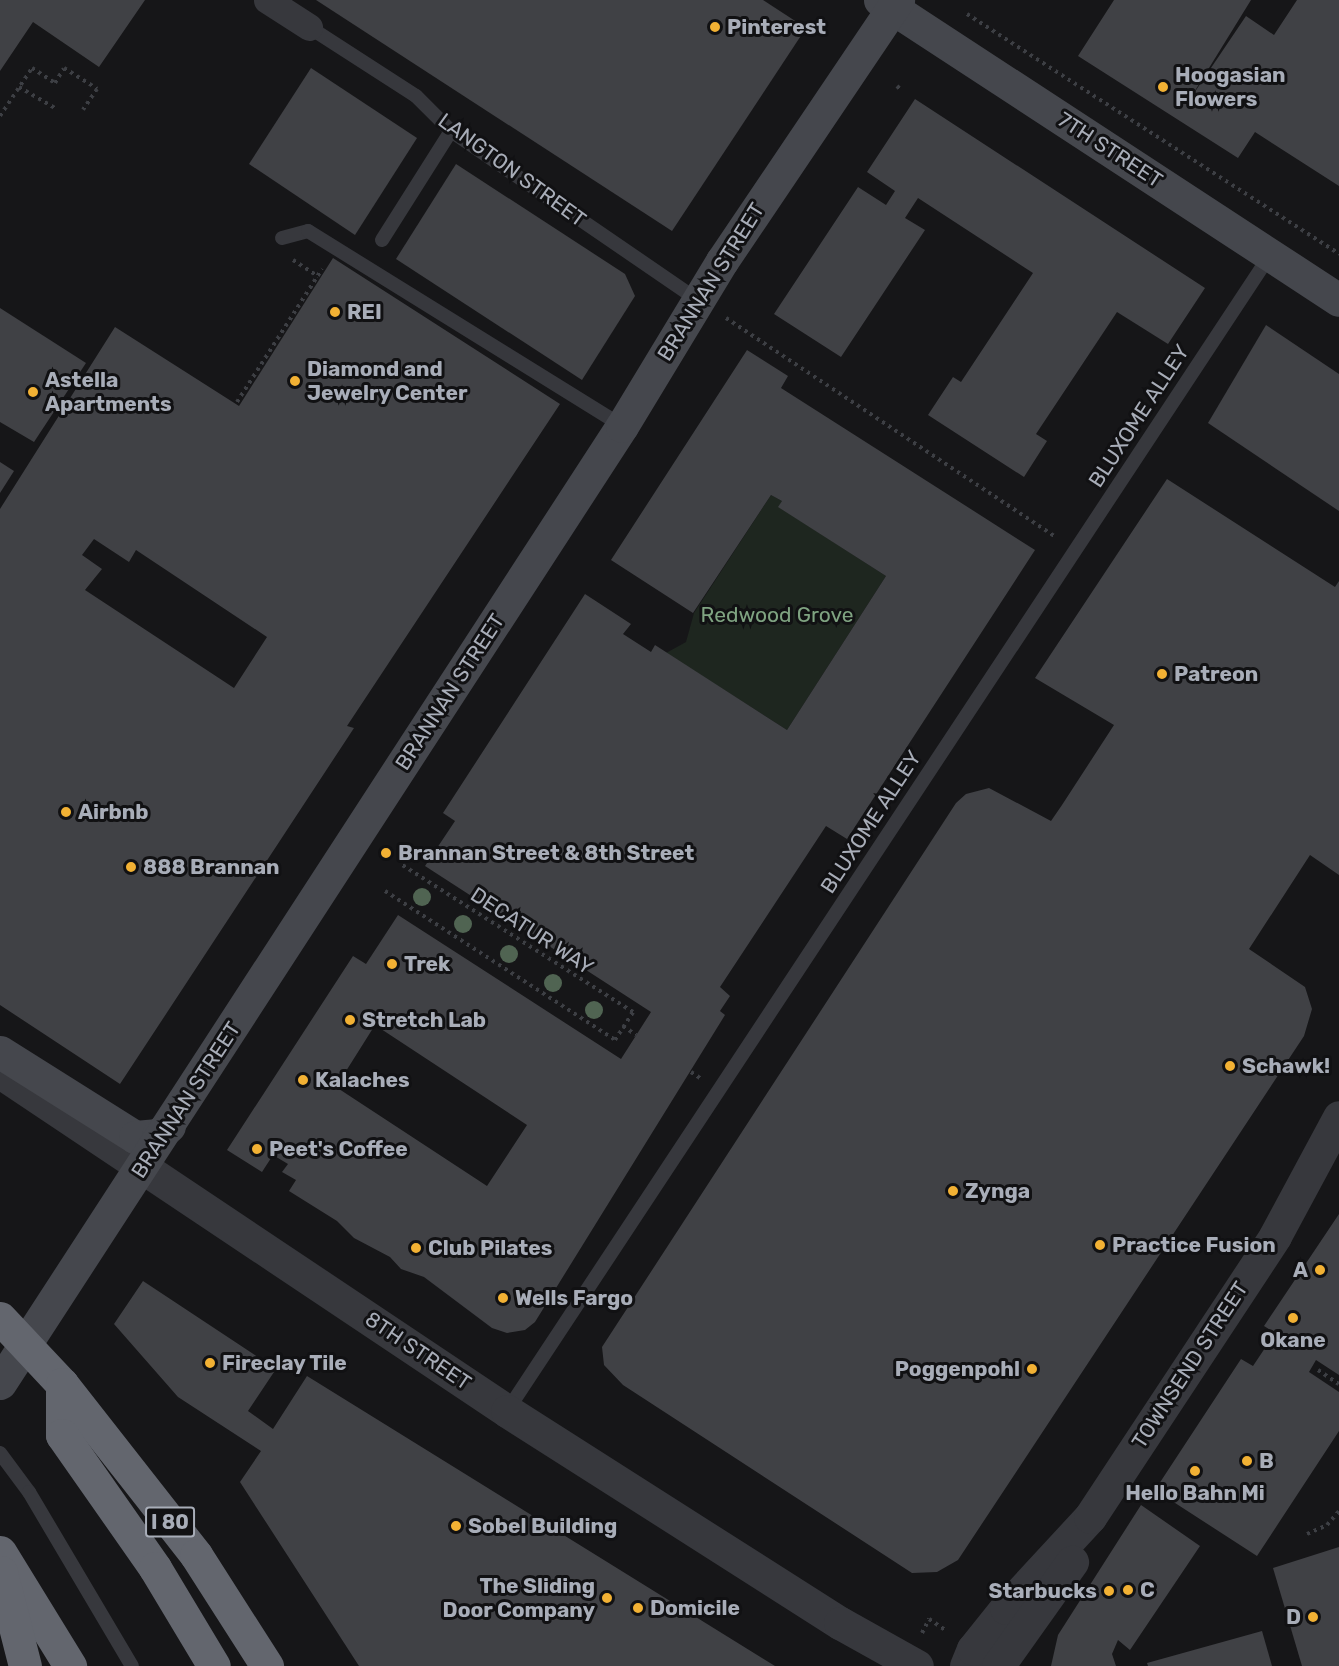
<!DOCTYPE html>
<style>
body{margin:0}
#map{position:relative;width:1339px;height:1666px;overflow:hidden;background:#161618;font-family:Rubik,sans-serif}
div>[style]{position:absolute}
.green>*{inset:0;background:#1e261f}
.building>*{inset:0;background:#404145}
.path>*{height:4px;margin-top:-2px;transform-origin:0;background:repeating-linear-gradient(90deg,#3d3f44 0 3px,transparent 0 7.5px)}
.service>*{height:14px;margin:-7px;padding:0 7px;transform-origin:7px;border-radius:7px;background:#37383d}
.minor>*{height:27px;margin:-13.5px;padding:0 13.5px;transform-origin:13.5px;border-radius:13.5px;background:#37383d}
.tertiary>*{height:33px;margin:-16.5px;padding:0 16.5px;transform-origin:16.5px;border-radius:16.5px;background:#37383d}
.secondary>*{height:33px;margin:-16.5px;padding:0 16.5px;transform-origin:16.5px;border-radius:16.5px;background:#45474d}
.motorway>*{height:33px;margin:-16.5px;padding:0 16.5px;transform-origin:16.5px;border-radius:16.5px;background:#63666e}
.trees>*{width:18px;height:18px;margin:-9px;border-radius:50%;background:#506452}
.dots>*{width:16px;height:16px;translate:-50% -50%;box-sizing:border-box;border:3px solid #111113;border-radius:50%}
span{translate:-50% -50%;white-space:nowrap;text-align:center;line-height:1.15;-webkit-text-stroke:6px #111113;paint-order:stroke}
.shield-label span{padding:2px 4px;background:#111113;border:2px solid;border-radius:4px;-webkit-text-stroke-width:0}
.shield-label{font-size:20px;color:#a8adb8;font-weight:700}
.poi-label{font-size:21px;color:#a8adb8;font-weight:700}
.left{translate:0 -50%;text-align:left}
.right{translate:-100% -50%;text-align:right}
.street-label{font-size:21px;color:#a8adb8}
.park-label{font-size:21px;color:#7fa381}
</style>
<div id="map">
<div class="green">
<i style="clip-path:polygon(771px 495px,782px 501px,779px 507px,886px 576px,787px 730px,666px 653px,686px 642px,694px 613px)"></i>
</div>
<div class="building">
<i style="clip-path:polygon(0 0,145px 0,99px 67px,33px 22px,0 71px)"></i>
<i style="clip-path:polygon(316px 0,763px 0,806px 28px,672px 231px)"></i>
<i style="clip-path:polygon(1114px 0,1251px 0,1188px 102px,1246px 16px,1274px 35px,1297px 0,1339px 0,1339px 186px,1255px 132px,1238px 158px,1078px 56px)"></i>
<i style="clip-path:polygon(311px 68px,417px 138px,355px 235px,249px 164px)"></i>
<i style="clip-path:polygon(915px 99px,1205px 288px,1168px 344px,1117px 312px,1036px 434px,1047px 441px,1024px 477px,928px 415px,953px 377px,961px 382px,1033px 273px,918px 198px,905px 218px,925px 230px,841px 357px,774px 314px,858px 187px,886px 205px,895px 191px,867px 172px)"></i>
<i style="clip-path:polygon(456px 164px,625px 274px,635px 296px,582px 380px,396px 259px)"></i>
<i style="clip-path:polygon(evenodd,333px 258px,560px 404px,347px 726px,354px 728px,120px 1084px,0 1005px,0 509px,115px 327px,239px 406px,333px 258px,94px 539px,129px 562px,136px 550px,267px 637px,234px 688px,85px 590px,102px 569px,82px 555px,94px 539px)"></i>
<i style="clip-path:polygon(0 308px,86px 363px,34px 442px,0 422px)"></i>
<i style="clip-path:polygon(1266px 325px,1339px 374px,1339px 511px,1208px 423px)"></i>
<i style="clip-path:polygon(evenodd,747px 350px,788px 376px,781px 388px,1035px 550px,847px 839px,826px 826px,720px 987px,730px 996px,720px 1011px,725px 1015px,535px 1322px,525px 1330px,507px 1333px,492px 1328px,424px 1277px,401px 1269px,390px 1257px,354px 1238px,337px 1221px,289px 1191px,296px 1180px,282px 1172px,288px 1164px,273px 1155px,262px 1172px,227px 1150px,353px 956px,366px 964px,398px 915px,621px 1059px,651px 1012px,425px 866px,455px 821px,443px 813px,585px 594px,631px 624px,623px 634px,651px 652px,655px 645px,787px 730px,886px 576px,778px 507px,782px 501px,771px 495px,693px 613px,611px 560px,747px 350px,375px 1025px,527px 1125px,487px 1186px,336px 1087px,375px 1025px)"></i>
<i style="clip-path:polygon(0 462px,14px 471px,0 493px)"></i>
<i style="clip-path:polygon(1167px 479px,1335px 587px,1339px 581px,1339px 875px,1310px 855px,1249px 949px,1305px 987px,1312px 1009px,1304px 1036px,958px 1560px,937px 1572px,912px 1573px,623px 1385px,604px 1365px,602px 1347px,956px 803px,966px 794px,989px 788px,1051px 821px,1062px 805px,1114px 725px,1035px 678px)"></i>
<i style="clip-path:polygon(1339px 1214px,1339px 1375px,1316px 1360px,1309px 1372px,1339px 1392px,1339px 1431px,1257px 1556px,1155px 1490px,1241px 1359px,1253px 1366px,1275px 1333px,1264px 1326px)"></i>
<i style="clip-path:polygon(143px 1281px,276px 1369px,248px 1411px,273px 1429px,307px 1376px,775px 1666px,359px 1666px,240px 1482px,261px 1451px,178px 1397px,114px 1324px)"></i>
<i style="clip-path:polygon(1141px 1505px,1200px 1546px,1130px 1650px,1118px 1640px,1112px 1654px,1116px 1666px,1051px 1666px,1058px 1635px)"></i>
<i style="clip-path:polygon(1339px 1547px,1339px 1666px,1302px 1666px,1273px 1568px)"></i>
<i style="clip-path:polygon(1262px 1631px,1272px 1666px,1148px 1666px,1147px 1663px)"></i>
</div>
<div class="path">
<i style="left:967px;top:14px;width:443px;rotate:32.8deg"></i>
<i style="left:897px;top:86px;width:6px;rotate:45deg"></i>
<i style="left:19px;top:87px;width:42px;rotate:30.3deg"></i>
<i style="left:0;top:116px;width:58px;rotate:-56.3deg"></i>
<i style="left:32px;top:68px;width:27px;rotate:33deg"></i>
<i style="left:55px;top:83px;width:17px;rotate:-59deg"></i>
<i style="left:64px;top:68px;width:39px;rotate:32deg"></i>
<i style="left:97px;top:89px;width:25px;rotate:124deg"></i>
<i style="left:293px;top:260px;width:30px;rotate:33deg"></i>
<i style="left:726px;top:318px;width:397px;rotate:33.6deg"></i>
<i style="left:237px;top:402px;width:158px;rotate:-57.4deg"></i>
<i style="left:385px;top:891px;width:274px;rotate:32.9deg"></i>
<i style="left:615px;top:1040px;width:33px;rotate:-57deg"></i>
<i style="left:633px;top:1012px;width:274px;rotate:-147.5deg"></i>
<i style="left:623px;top:1026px;width:16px;rotate:35deg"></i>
<i style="left:691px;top:1072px;width:11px;rotate:34deg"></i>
<i style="left:1318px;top:1370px;width:25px;rotate:34deg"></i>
<i style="left:1307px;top:1534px;width:22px;rotate:-24deg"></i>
<i style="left:1327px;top:1525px;width:18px;rotate:-49deg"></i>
<i style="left:922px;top:1633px;width:16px;rotate:-63deg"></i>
<i style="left:929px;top:1619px;width:22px;rotate:34deg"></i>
</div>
<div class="service">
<i style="left:309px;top:27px;width:127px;rotate:32.8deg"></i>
<i style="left:416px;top:96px;width:49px;rotate:45deg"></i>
<i style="left:451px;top:131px;width:299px;rotate:34.4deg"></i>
<i style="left:282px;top:238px;width:27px;rotate:-15deg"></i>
<i style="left:308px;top:231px;width:370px;rotate:31.8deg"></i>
<i style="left:382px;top:240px;width:129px;rotate:-57.7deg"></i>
<i style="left:507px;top:1411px;width:1385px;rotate:-56.57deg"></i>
<i style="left:0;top:1453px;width:49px;rotate:53.4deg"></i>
<i style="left:29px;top:1492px;width:202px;rotate:59.4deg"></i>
</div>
<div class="minor">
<i style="left:267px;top:0;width:50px;rotate:32.7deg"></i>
</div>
<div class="tertiary">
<i style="left:0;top:1072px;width:610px;rotate:33.77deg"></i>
<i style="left:507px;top:1411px;width:395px;rotate:32.5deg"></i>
<i style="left:840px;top:1623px;width:88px;rotate:29.2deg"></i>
<i style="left:966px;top:1666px;width:18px;rotate:-68deg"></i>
<i style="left:973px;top:1649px;width:53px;rotate:-51.2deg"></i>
<i style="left:1006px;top:1608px;width:124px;rotate:-47.3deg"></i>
<i style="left:1090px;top:1517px;width:336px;rotate:-56.6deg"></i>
<i style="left:1275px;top:1236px;width:135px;rotate:-61.7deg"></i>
<i style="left:998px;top:1666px;width:128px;rotate:-54.6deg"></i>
</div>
<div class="secondary">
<i style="left:880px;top:0;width:548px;rotate:33.17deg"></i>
<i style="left:0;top:1052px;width:160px;rotate:32.2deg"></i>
<i style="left:135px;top:1137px;width:23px;rotate:-5deg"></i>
<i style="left:158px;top:1135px;width:14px;rotate:-39deg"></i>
<i style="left:0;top:1383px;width:1141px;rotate:-56.98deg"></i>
<i style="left:622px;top:426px;width:193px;rotate:-58.8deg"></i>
<i style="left:722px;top:261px;width:315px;rotate:-56deg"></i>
</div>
<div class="motorway">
<i style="left:0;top:1318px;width:91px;rotate:46.8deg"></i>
<i style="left:62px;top:1384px;width:217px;rotate:51.9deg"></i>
<i style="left:196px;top:1555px;width:132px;rotate:57.4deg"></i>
<i style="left:62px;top:1384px;width:51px;rotate:90deg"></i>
<i style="left:62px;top:1435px;width:162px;rotate:55deg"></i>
<i style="left:155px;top:1568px;width:114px;rotate:59deg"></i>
<i style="left:0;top:1552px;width:134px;rotate:58.4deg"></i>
<i style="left:1px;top:1572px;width:97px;rotate:75.7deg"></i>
</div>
<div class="trees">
<i style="left:422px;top:897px"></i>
<i style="left:463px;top:924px"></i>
<i style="left:509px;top:954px"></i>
<i style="left:553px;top:983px"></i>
<i style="left:594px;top:1010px"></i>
</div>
<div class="dots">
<i style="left:715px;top:27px;background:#f2b134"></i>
<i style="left:1163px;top:87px;background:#f2b134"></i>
<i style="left:335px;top:312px;background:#f2b134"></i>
<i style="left:295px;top:381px;background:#f2b134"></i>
<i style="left:33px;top:392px;background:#f2b134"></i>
<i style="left:1162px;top:674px;background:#f2b134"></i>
<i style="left:66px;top:812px;background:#f2b134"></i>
<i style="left:386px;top:853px;background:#f2b134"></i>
<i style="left:131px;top:867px;background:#f2b134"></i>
<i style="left:392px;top:964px;background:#f2b134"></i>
<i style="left:350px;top:1020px;background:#f2b134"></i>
<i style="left:1230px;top:1066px;background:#f2b134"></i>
<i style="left:303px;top:1080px;background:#f2b134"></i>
<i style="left:257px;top:1149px;background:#f2b134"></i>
<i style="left:953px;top:1191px;background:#f2b134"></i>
<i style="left:1100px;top:1245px;background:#f2b134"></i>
<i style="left:416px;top:1248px;background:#f2b134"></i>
<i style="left:1320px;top:1270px;background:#f2b134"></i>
<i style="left:503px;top:1298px;background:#f2b134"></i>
<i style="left:1293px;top:1318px;background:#f2b134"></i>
<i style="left:210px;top:1363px;background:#f2b134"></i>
<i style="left:1032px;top:1369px;background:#f2b134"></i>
<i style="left:1247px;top:1461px;background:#f2b134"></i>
<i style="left:1195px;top:1471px;background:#f2b134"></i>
<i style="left:456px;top:1526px;background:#f2b134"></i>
<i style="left:1128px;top:1590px;background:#f2b134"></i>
<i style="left:1109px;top:1591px;background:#f2b134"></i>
<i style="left:607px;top:1598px;background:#f2b134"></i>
<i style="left:638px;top:1608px;background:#f2b134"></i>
<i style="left:1313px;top:1617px;background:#f2b134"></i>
</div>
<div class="shield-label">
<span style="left:170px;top:1522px">I 80</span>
</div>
<div class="poi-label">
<span class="left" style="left:727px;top:27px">Pinterest</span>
<span class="left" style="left:1175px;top:87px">Hoogasian<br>Flowers</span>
<span class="left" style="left:347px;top:312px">REI</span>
<span class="left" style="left:307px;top:381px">Diamond and<br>Jewelry Center</span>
<span class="left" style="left:45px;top:392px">Astella<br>Apartments</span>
<span class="left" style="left:1174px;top:674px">Patreon</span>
<span class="left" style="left:78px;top:812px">Airbnb</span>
<span class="left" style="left:398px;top:853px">Brannan Street &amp; 8th Street</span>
<span class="left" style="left:143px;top:867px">888 Brannan</span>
<span class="left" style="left:404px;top:964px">Trek</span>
<span class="left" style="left:362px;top:1020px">Stretch Lab</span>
<span class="left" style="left:1242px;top:1066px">Schawk!</span>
<span class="left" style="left:315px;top:1080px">Kalaches</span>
<span class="left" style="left:269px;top:1149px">Peet's Coffee</span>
<span class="left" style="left:965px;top:1191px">Zynga</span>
<span class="left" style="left:1112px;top:1245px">Practice Fusion</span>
<span class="left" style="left:428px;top:1248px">Club Pilates</span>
<span class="right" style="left:1308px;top:1270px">A</span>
<span class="left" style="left:515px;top:1298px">Wells Fargo</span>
<span style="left:1293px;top:1340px">Okane</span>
<span class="left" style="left:222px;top:1363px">Fireclay Tile</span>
<span class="right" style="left:1020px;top:1369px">Poggenpohl</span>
<span class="left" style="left:1259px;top:1461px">B</span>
<span style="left:1195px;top:1493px">Hello Bahn Mi</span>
<span class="left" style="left:468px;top:1526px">Sobel Building</span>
<span class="right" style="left:595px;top:1598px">The Sliding<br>Door Company</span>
<span class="left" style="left:1140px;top:1590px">C</span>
<span class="right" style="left:1097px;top:1591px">Starbucks</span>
<span class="left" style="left:650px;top:1608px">Domicile</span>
<span class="right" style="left:1301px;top:1617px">D</span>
</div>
<div class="street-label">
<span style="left:1110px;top:150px;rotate:33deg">7TH STREET</span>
<span style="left:512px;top:170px;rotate:36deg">LANGTON STREET</span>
<span style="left:711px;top:282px;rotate:-58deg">BRANNAN STREET</span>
<span style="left:1139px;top:416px;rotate:-57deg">BLUXOME ALLEY</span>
<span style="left:450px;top:692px;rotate:-57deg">BRANNAN STREET</span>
<span style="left:871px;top:822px;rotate:-57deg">BLUXOME ALLEY</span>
<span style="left:532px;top:931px;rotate:33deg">DECATUR WAY</span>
<span style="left:186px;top:1100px;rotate:-57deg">BRANNAN STREET</span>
<span style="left:418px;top:1351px;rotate:34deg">8TH STREET</span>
<span style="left:1190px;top:1365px;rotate:-57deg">TOWNSEND STREET</span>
</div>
<div class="park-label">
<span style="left:777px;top:615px">Redwood Grove</span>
</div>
</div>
